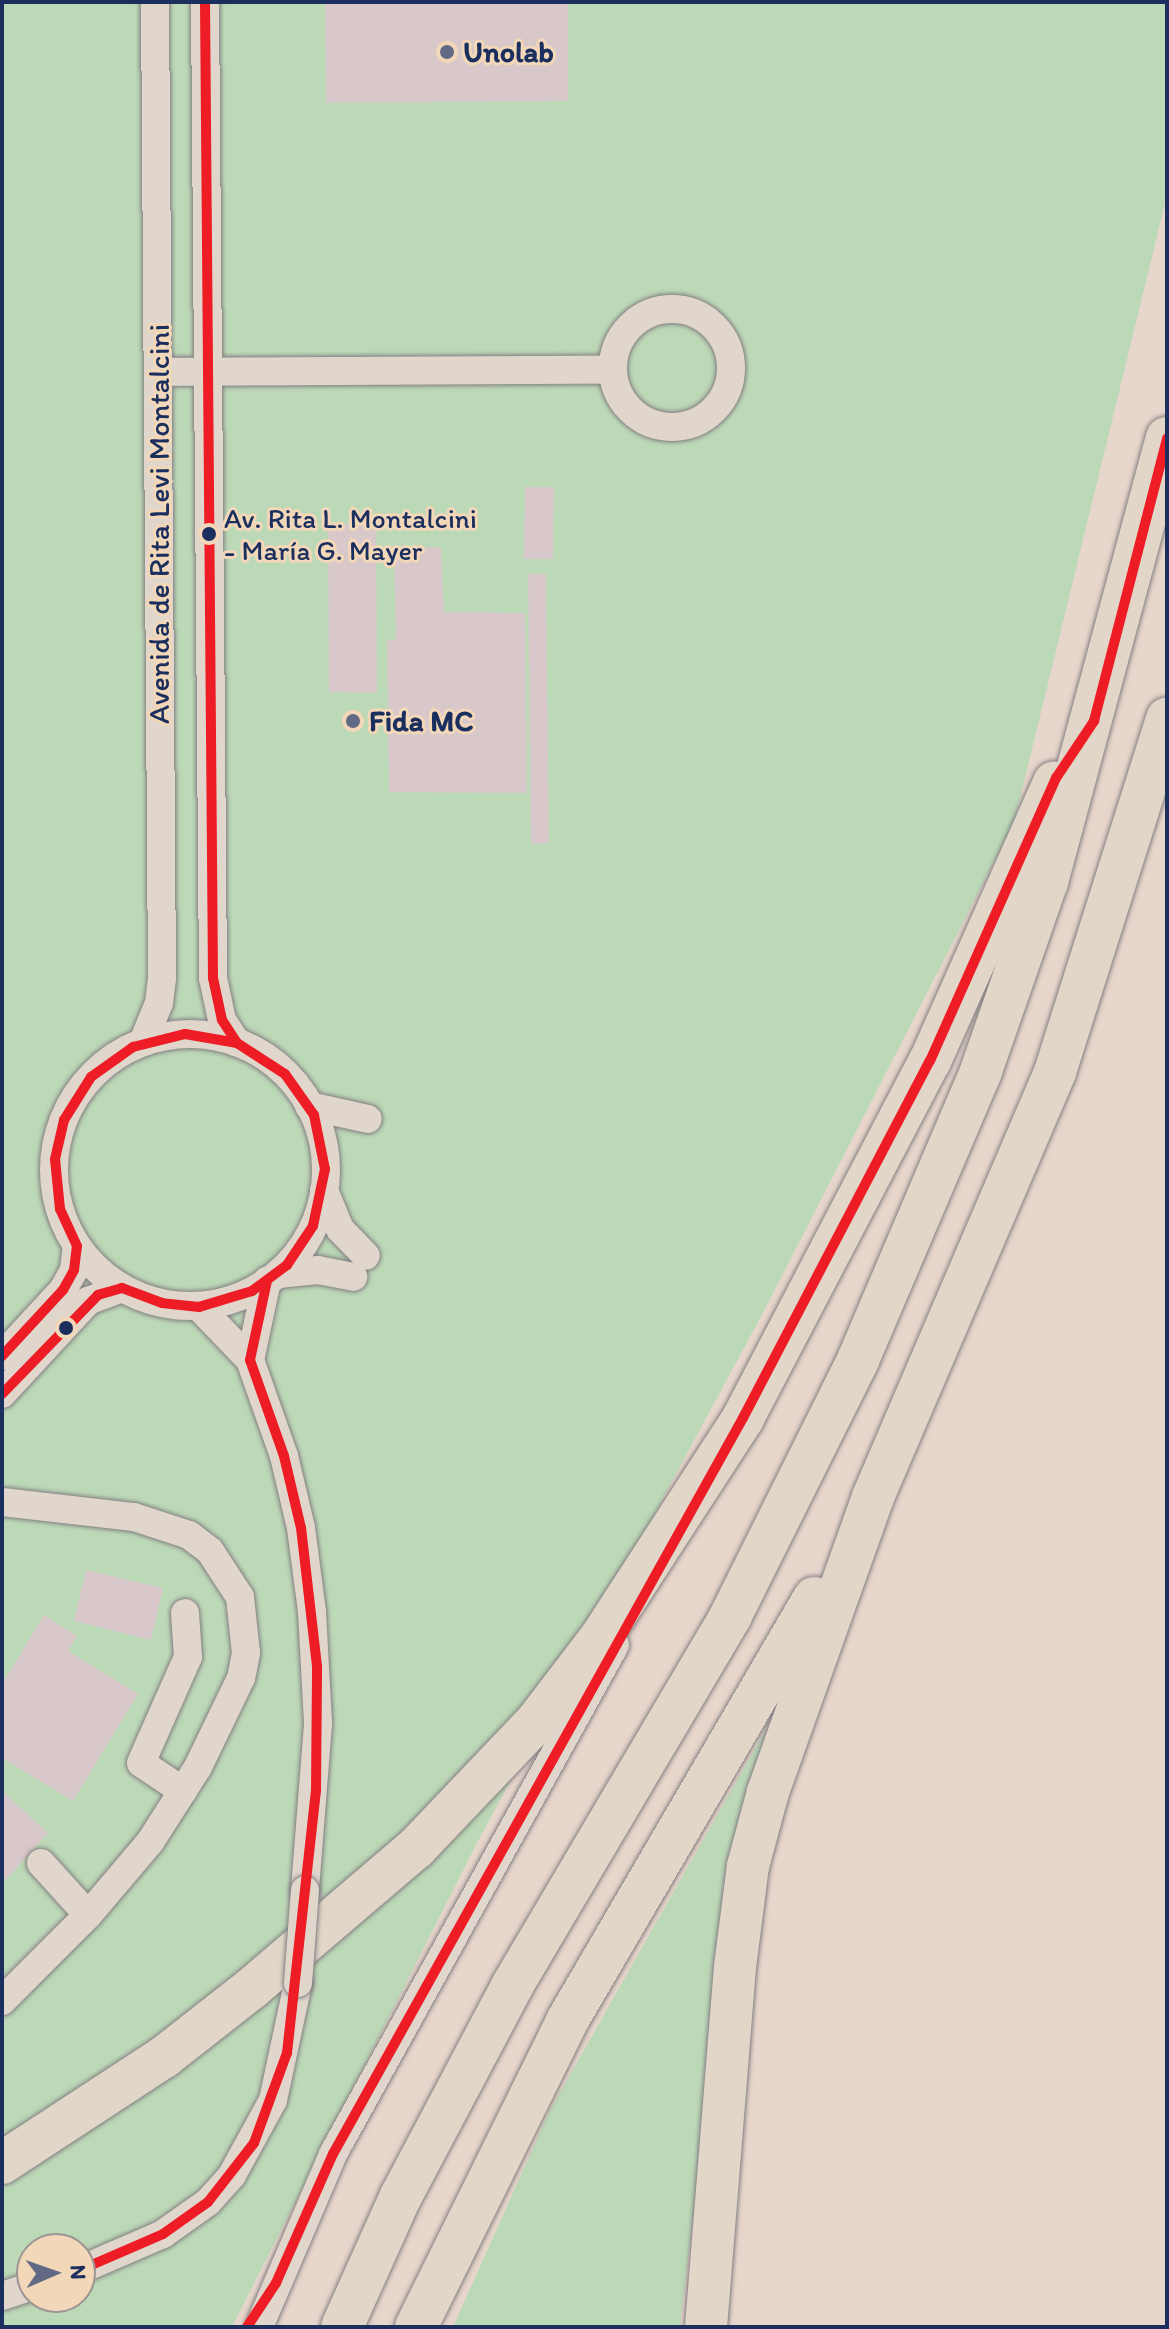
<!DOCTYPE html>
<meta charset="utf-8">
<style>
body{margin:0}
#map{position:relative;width:1169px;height:2329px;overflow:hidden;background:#e7d6cb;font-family:Itim,sans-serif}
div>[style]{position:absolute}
.green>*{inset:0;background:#bcd9b7}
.building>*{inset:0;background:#d8c8ca}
.roads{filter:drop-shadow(0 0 2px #837f83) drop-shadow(0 0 2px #837f83)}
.minor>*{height:28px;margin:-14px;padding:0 14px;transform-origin:14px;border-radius:14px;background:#e0d6cc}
.minor>.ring{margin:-14px;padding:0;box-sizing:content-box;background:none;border:28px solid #e0d6cc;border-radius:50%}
.highway>*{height:42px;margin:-21px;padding:0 21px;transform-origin:21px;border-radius:21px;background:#e1d6c8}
.bridges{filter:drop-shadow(0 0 2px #837f83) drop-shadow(0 0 2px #837f83)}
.minor-bridge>*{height:28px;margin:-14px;padding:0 14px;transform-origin:14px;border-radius:14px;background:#e0d6cc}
.bus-1>*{height:10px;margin:-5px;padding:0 5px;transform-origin:5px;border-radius:5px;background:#ee1c25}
.dots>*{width:22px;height:22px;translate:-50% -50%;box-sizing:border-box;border:4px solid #f2d7b9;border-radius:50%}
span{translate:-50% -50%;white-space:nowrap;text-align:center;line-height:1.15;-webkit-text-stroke:6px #f2d7b9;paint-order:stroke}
.bus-label{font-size:28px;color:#1b2f5e}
.left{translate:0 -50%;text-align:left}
.poi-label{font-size:30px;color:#1b2f5e;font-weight:700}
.street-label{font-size:30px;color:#1b2f5e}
.frame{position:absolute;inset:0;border:4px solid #1b2f5e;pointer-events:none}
.north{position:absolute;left:16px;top:2233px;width:80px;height:80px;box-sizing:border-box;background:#f2d7b9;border:2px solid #9c9495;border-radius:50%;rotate:88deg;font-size:22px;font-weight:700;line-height:32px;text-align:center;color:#1b2f5e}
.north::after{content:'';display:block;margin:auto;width:28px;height:36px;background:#626984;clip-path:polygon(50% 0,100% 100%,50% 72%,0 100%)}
</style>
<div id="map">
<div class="green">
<i style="clip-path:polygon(evenodd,2px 2px,1167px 2px,1167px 195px,1014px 823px,765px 1309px,477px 1843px,232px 2327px,2px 2327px,2px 2px,32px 2249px,80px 2249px,80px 2297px,32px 2297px,32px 2249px)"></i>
<i style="clip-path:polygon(766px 1729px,705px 2116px,680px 2327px,453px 2327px,550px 2110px)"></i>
</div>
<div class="building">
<i style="clip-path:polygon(325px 2px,568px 2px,568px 101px,326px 103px)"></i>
<i style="clip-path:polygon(525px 487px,554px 487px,553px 559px,524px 559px)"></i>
<i style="clip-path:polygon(328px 523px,376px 525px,377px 693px,329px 692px)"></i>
<i style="clip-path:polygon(441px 547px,444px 612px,525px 613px,527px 793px,389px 792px,387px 641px,396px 639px,394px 549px)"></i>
<i style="clip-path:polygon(528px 574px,546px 574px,549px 843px,531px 844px)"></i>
<i style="clip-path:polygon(86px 1570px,163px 1588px,151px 1640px,74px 1621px)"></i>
<i style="clip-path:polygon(44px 1615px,77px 1636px,68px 1651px,138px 1694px,73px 1801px,2px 1758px,2px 1684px)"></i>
<i style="clip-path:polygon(2px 1791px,48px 1833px,2px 1884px)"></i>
</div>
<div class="roads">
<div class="minor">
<i style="left:205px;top:2px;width:976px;rotate:89.53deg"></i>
<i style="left:213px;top:978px;width:43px;rotate:77.9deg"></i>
<i style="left:222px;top:1020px;width:27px;rotate:57deg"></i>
<i class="ring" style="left:613px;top:309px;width:90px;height:90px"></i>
<i style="left:158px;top:372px;width:455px;rotate:-0.3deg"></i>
<i class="ring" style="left:54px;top:1034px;width:244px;height:244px"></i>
<i style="left:143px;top:1042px;width:42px;rotate:-67.7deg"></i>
<i style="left:159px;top:1003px;width:25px;rotate:-83deg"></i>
<i style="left:162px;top:978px;width:976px;rotate:-90.41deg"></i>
<i style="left:309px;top:1106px;width:60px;rotate:12.4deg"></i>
<i style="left:324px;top:1190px;width:42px;rotate:67.7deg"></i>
<i style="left:340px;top:1229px;width:37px;rotate:46deg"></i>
<i style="left:278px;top:1274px;width:40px;rotate:-5.7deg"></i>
<i style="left:318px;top:1270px;width:36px;rotate:11deg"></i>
<i style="left:199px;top:1307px;width:74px;rotate:46.1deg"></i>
<i style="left:250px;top:1360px;width:102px;rotate:70.5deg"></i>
<i style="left:284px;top:1456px;width:74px;rotate:76.7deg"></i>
<i style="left:301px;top:1528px;width:85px;rotate:82.5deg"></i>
<i style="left:312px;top:1612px;width:112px;rotate:86.9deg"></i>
<i style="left:318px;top:1724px;width:167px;rotate:94.5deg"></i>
<i style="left:2px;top:1356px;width:90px;rotate:-47.3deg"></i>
<i style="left:63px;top:1290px;width:23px;rotate:-61deg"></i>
<i style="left:74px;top:1270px;width:24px;rotate:-83deg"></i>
<i style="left:250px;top:1360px;width:81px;rotate:-77.9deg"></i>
<i style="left:2px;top:1394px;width:127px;rotate:-47.2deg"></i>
<i style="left:88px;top:1301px;width:36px;rotate:-21deg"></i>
<i style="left:2px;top:1502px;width:133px;rotate:6.5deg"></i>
<i style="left:134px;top:1517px;width:58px;rotate:18.1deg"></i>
<i style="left:189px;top:1535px;width:26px;rotate:37deg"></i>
<i style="left:210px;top:1551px;width:55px;rotate:56.9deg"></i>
<i style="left:240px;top:1597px;width:56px;rotate:83.9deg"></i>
<i style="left:246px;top:1653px;width:25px;rotate:101deg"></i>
<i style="left:241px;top:1678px;width:99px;rotate:115.8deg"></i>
<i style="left:198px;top:1767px;width:89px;rotate:122.6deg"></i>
<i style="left:150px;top:1842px;width:96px;rotate:130.3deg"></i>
<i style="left:88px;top:1915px;width:122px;rotate:135deg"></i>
<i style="left:183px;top:1791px;width:50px;rotate:-146.3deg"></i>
<i style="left:141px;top:1763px;width:116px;rotate:-66.1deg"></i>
<i style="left:188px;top:1657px;width:44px;rotate:-93.9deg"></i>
<i style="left:41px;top:1863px;width:70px;rotate:47.9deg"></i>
<i style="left:80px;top:2270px;width:90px;rotate:-23.4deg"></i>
<i style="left:163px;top:2234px;width:55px;rotate:-35.4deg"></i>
<i style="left:208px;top:2202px;width:36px;rotate:-48deg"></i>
<i style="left:232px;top:2175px;width:85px;rotate:-61.3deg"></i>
<i style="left:273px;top:2100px;width:120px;rotate:-77.9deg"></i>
<i style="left:2px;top:2296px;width:32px;rotate:-18deg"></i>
<i style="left:259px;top:2327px;width:188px;rotate:-66.8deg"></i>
<i style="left:333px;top:2154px;width:582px;rotate:-61.01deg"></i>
</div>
<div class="highway">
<i style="left:2px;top:2163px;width:194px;rotate:-33.2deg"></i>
<i style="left:164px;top:2057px;width:112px;rotate:-38.1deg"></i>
<i style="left:252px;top:1988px;width:216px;rotate:-40.5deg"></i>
<i style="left:416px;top:1848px;width:174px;rotate:-46.4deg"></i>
<i style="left:536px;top:1722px;width:107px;rotate:-52.6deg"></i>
<i style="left:601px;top:1637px;width:261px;rotate:-57deg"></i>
<i style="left:743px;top:1418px;width:403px;rotate:-62.4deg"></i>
<i style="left:930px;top:1061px;width:305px;rotate:-66deg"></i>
<i style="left:342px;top:2327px;width:144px;rotate:-65.8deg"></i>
<i style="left:401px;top:2196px;width:238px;rotate:-62.1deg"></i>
<i style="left:512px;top:1986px;width:429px;rotate:-59.4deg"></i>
<i style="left:730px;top:1617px;width:287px;rotate:-63.5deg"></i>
<i style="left:858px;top:1360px;width:314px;rotate:-66.9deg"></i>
<i style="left:981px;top:1071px;width:200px;rotate:-70.8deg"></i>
<i style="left:1047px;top:882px;width:460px;rotate:-74.9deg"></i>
<i style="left:416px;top:2327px;width:341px;rotate:-63.7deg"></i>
<i style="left:567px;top:2021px;width:490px;rotate:-59.7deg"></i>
<i style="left:706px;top:2327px;width:361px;rotate:-85.4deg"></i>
<i style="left:735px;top:1967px;width:102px;rotate:-82.7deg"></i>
<i style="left:748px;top:1866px;width:77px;rotate:-74.9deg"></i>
<i style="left:768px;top:1792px;width:313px;rotate:-70.4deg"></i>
<i style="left:873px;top:1497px;width:462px;rotate:-66.8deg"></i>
<i style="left:1055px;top:1072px;width:371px;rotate:-72.4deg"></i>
</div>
</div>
<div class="bridges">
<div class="minor-bridge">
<i style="left:298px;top:1983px;width:93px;rotate:-85.7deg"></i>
</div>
</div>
<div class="bus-1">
<i style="left:205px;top:2px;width:976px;rotate:89.53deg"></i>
<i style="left:213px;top:978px;width:43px;rotate:77.9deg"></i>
<i style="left:222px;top:1020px;width:27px;rotate:57deg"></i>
<i style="left:2px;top:1356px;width:90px;rotate:-47.3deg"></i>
<i style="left:63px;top:1290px;width:23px;rotate:-61deg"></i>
<i style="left:74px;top:1270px;width:24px;rotate:-83deg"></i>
<i style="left:77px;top:1246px;width:41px;rotate:-114.7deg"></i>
<i style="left:60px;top:1209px;width:50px;rotate:-95.7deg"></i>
<i style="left:55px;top:1159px;width:40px;rotate:-77deg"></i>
<i style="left:64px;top:1120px;width:51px;rotate:-57.9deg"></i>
<i style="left:91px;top:1077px;width:52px;rotate:-35.5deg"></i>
<i style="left:133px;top:1047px;width:54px;rotate:-14deg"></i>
<i style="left:185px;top:1034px;width:53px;rotate:9.8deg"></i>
<i style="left:237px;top:1043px;width:57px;rotate:32.9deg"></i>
<i style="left:285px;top:1074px;width:50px;rotate:54.7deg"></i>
<i style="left:314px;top:1115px;width:55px;rotate:78.5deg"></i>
<i style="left:325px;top:1169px;width:58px;rotate:101.9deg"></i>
<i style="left:313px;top:1226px;width:47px;rotate:123.7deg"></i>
<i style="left:287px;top:1265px;width:44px;rotate:143.4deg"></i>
<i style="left:252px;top:1291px;width:55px;rotate:163.2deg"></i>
<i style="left:199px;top:1307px;width:37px;rotate:-174deg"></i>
<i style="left:162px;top:1303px;width:43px;rotate:-159.4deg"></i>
<i style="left:122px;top:1288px;width:25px;rotate:164deg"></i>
<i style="left:98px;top:1295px;width:138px;rotate:134.1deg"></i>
<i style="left:80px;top:2270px;width:90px;rotate:-23.4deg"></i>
<i style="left:163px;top:2234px;width:55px;rotate:-35.4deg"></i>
<i style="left:208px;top:2202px;width:75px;rotate:-52.1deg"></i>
<i style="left:254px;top:2143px;width:96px;rotate:-69.9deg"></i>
<i style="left:287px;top:2053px;width:265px;rotate:-83.7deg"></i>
<i style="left:316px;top:1790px;width:124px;rotate:-89.5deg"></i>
<i style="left:317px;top:1666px;width:139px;rotate:-96.6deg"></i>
<i style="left:301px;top:1528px;width:74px;rotate:-103.3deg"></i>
<i style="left:284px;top:1456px;width:102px;rotate:-109.5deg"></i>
<i style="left:250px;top:1360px;width:81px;rotate:-77.9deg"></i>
<i style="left:247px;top:2327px;width:53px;rotate:-56.6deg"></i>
<i style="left:276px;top:2283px;width:141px;rotate:-66.2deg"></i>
<i style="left:333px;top:2154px;width:842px;rotate:-60.88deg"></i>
<i style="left:743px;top:1418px;width:403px;rotate:-62.4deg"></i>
<i style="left:930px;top:1061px;width:310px;rotate:-66deg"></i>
<i style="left:1056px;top:778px;width:69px;rotate:-56.3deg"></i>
<i style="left:1094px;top:721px;width:292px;rotate:-75.5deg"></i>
</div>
<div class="dots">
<i style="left:447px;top:52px;background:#626984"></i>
<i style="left:209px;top:534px;background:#1b2f5e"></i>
<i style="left:353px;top:721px;background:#626984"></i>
<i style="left:66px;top:1328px;background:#1b2f5e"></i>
</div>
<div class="bus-label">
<span class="left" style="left:224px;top:534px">Av. Rita L. Montalcini<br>- María G. Mayer</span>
</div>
<div class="poi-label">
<span class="left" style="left:463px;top:52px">Unolab</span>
<span class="left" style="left:369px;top:721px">Fida MC</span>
</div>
<div class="street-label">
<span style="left:159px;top:524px;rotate:-90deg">Avenida de Rita Levi Montalcini</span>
</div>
<div class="frame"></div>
<div class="north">N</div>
</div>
